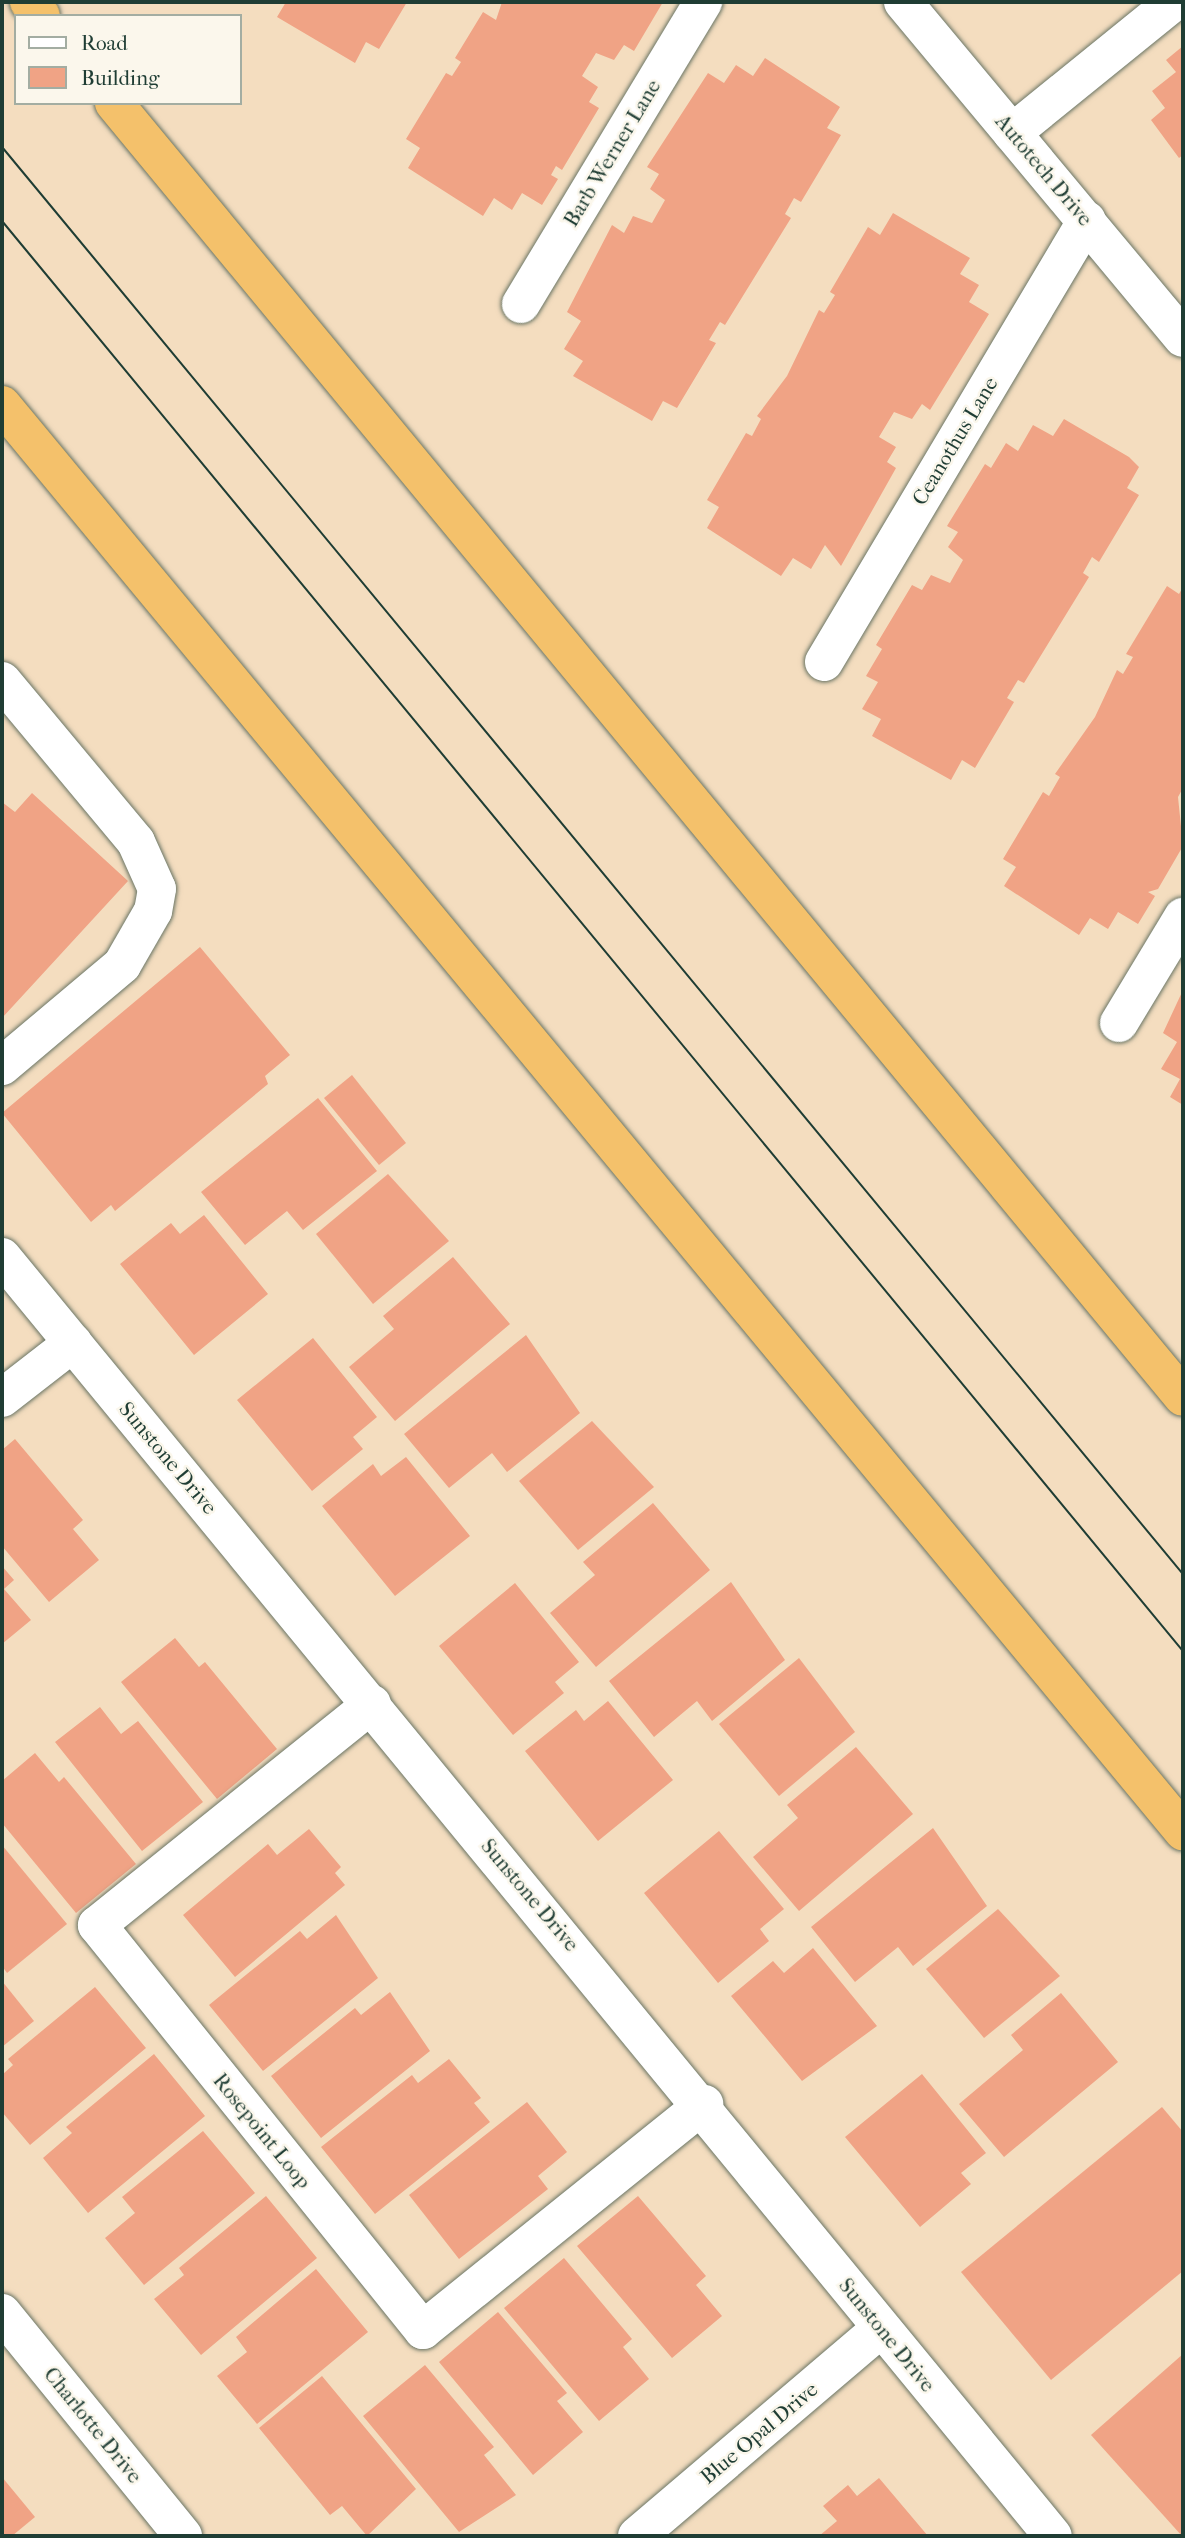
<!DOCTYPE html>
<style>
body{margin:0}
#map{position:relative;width:1185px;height:2538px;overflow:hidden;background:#f4ddbf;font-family:"IM FELL French Canon",serif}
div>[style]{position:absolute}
.building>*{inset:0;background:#f0a385}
.roads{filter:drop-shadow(0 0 2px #6a7565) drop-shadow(0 0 2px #6a7565)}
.minor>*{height:38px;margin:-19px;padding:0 19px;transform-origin:19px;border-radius:19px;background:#fff}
.tertiary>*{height:38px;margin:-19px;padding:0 19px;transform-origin:19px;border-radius:19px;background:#fff}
.motorway>*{height:38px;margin:-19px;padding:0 19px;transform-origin:19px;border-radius:19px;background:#f4c16b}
.tram>*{height:2px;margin:-1px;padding:0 1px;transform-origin:1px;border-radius:1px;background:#1f3d34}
span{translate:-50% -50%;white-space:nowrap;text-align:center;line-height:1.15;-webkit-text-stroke:5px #fbf7ec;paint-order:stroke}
.street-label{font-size:21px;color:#1f3d34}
.frame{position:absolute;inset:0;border:4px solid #1f3d34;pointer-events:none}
.legend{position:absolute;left:14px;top:14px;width:228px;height:91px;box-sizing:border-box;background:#fbf7ec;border:2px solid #a3ada2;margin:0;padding:9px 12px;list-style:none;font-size:21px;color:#1f3d34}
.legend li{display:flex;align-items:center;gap:14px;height:35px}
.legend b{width:35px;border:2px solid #a3ada2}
</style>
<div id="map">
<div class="building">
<i style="clip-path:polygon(286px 2px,407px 2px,379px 49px,366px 42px,355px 63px,277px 17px)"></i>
<i style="clip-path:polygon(502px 2px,663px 2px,634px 51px,624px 45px,614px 60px,596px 53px,582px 76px,598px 87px,589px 102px,599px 108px,562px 170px,556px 166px,551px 175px,558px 179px,542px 205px,522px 193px,512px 210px,494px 198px,483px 216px,408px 168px,420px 148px,406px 139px,446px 73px,452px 76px,461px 62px,455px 58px,483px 12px,496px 20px)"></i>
<i style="clip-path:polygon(1183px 46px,1183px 155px,1179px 158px,1151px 120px,1165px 108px,1152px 91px,1176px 72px,1166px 60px)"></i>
<i style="clip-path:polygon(765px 58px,840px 107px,827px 128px,841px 135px,801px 202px,794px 198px,785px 214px,791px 218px,725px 325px,720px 322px,709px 340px,716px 343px,677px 408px,663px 401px,652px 421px,573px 376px,583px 361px,564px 349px,581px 321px,567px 312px,612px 225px,624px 233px,633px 216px,652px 223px,665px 200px,650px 189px,659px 174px,647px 167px,708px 73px,724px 83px,736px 65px,753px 76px)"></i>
<i style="clip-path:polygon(893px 213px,970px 258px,960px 274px,979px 285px,969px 302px,989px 314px,930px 410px,922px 404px,912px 419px,894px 412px,879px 437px,896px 447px,887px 462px,896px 468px,841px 566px,825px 545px,811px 569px,793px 558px,781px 576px,707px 528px,719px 507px,707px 500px,746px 433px,752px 436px,761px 419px,757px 416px,787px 376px,819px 310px,824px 313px,835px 295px,830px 292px,868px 227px,880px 235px)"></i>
<i style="clip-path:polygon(1064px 419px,1129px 457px,1139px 467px,1127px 488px,1139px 495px,1099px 562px,1092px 557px,1083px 573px,1089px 577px,1024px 683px,1018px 680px,1007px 698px,1014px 702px,975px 768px,962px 760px,951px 780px,872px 736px,881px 719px,862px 709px,878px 682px,866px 676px,882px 649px,876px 645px,912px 585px,922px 590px,931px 575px,950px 583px,963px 560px,948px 547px,958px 532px,947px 526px,985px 464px,991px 468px,1006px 443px,1018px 451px,1033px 425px,1053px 436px)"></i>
<i style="clip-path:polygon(1167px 586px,1179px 594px,1183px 587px,1183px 788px,1178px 797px,1183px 846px,1158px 889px,1148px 892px,1155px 896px,1138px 924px,1118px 912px,1108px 929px,1090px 918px,1079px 935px,1004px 886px,1016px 867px,1003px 859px,1043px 792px,1049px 796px,1060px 777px,1055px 774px,1095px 717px,1117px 670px,1123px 674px,1133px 657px,1126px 654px)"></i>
<i style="clip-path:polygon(32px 793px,128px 881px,2px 1018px,2px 802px,15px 812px)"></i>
<i style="clip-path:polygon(200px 947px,290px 1055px,265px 1076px,268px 1084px,115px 1211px,111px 1205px,91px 1222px,2px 1113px)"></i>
<i style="clip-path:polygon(1183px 990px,1183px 1105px,1170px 1097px,1180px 1079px,1161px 1069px,1177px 1042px,1163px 1033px)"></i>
<i style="clip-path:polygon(352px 1075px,406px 1143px,379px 1165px,324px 1098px)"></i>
<i style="clip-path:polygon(318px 1098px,377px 1171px,303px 1230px,287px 1211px,245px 1245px,201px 1192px)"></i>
<i style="clip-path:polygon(388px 1174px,449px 1241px,373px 1304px,316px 1234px)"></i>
<i style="clip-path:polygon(204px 1215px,268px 1294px,194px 1355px,120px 1264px,171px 1223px,180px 1234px)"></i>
<i style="clip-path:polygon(453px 1257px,510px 1324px,395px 1421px,349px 1367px,394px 1329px,383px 1316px)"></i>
<i style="clip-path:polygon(526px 1335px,580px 1413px,507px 1472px,492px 1453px,449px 1488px,404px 1434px)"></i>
<i style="clip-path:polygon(313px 1338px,377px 1417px,353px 1437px,363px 1449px,312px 1491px,237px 1400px)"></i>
<i style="clip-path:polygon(592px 1421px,654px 1487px,578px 1550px,519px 1481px)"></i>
<i style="clip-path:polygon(15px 1439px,83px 1520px,73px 1529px,99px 1560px,49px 1602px,2px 1546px,2px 1450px)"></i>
<i style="clip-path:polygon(406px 1457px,470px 1536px,395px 1596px,322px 1506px,373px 1464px,381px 1476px)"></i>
<i style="clip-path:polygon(653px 1503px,710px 1570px,596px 1667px,550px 1613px,595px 1575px,583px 1562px)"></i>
<i style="clip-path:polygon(2px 1566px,14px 1580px,4px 1589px,31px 1620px,2px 1644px)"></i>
<i style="clip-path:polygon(731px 1582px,785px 1660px,712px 1721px,697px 1701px,654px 1737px,609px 1681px)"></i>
<i style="clip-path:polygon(515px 1583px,579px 1662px,555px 1682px,564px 1693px,513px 1735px,439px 1646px)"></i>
<i style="clip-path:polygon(175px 1638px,199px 1667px,205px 1662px,277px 1749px,217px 1799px,121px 1682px)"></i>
<i style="clip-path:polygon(799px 1658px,855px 1732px,779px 1796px,719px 1724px)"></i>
<i style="clip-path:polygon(608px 1701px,673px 1780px,598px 1841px,525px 1751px,576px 1710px,584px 1721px)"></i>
<i style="clip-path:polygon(100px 1707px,121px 1734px,138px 1721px,203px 1802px,142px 1851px,55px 1742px)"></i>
<i style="clip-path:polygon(856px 1747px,913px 1814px,799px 1911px,753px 1857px,798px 1818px,787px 1805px)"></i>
<i style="clip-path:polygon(35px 1753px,59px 1782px,64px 1777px,136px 1864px,76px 1913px,2px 1823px,2px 1781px)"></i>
<i style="clip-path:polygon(933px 1828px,987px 1906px,913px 1966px,898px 1947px,855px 1982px,811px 1927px)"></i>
<i style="clip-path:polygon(309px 1829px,341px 1867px,335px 1873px,345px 1885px,235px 1977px,183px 1915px,268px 1844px,277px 1855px)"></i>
<i style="clip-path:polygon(719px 1831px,784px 1909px,760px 1929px,769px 1941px,718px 1983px,644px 1893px)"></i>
<i style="clip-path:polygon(2px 1845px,67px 1924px,7px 1973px,2px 1966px)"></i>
<i style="clip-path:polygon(998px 1909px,1060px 1976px,984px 2038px,926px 1969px)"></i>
<i style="clip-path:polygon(336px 1915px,378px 1978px,263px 2071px,209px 2005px,300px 1931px,307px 1939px)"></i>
<i style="clip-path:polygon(813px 1948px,877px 2026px,802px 2081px,731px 1996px,773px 1961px,784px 1973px)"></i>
<i style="clip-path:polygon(2px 1981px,34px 2021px,2px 2047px)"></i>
<i style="clip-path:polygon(95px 1987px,146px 2048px,30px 2145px,2px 2112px,2px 2075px,13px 2065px,8px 2059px)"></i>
<i style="clip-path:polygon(390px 1992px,430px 2051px,321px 2138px,271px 2076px,355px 2008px,361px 2015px)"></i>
<i style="clip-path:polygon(1061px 1993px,1118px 2062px,1004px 2157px,959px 2104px,1023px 2050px,1011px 2035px)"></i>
<i style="clip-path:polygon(154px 2054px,205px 2116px,88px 2213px,43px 2158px,72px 2133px,66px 2127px)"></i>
<i style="clip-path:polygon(449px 2059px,481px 2098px,474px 2103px,490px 2122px,375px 2214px,321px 2147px,412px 2075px,418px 2083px)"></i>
<i style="clip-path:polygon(922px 2074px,986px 2153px,961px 2173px,971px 2184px,920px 2227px,845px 2137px)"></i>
<i style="clip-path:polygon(527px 2102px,567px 2152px,538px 2176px,548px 2189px,459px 2259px,409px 2195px)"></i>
<i style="clip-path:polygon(1162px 2107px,1183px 2132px,1183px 2271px,1051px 2380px,961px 2272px)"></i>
<i style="clip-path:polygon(203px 2131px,255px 2193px,144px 2285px,105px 2238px,135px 2213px,122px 2197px)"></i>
<i style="clip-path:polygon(266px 2196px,317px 2258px,201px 2355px,154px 2299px,184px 2275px,179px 2268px)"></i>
<i style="clip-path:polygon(638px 2196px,706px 2276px,696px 2285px,722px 2316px,672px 2358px,577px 2246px)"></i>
<i style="clip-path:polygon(564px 2258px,632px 2339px,623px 2347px,649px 2379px,599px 2421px,504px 2308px)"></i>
<i style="clip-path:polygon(316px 2269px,368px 2332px,257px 2424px,217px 2376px,247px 2352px,236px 2337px)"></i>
<i style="clip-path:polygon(498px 2312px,567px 2393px,557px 2401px,583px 2432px,533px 2475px,439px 2362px)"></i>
<i style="clip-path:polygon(1183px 2354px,1183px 2536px,1182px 2536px,1091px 2435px)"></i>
<i style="clip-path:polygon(425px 2365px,494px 2447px,484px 2455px,516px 2495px,459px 2532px,363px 2416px)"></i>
<i style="clip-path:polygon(322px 2376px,416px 2489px,367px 2536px,342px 2506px,330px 2515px,259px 2428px)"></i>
<i style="clip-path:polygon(2px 2477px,35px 2517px,12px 2536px,2px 2536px)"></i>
<i style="clip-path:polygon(879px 2478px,928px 2536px,819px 2536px,837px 2521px,823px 2506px,848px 2485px,857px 2496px)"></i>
</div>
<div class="roads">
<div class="minor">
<i style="left:903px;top:2px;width:437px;rotate:50.2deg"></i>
<i style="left:1012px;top:133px;width:208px;rotate:-39deg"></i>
<i style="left:521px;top:304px;width:353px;rotate:-58.9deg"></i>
<i style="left:824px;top:662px;width:514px;rotate:-59.25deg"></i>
<i style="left:2px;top:681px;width:209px;rotate:50.2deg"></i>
<i style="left:136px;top:842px;width:51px;rotate:65.9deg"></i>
<i style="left:157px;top:889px;width:22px;rotate:100deg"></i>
<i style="left:153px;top:911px;width:62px;rotate:119.9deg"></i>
<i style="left:122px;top:965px;width:157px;rotate:139.9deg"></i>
<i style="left:1119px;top:1023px;width:124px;rotate:-58.9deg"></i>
<i style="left:2px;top:1257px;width:1655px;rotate:50.59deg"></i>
<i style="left:2px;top:1398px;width:90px;rotate:-37.8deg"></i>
<i style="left:372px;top:1704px;width:353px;rotate:141.2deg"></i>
<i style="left:97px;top:1925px;width:520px;rotate:51.17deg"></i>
<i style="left:423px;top:2330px;width:361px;rotate:-38.8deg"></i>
<i style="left:637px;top:2536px;width:319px;rotate:-40.4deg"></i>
</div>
<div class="tertiary">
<i style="left:2px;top:2313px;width:287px;rotate:50.9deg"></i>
</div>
<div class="motorway">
<i style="left:29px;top:2px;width:18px;rotate:49deg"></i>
<i style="left:114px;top:103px;width:1678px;rotate:50.44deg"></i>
<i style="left:2px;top:405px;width:1852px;rotate:50.37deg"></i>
</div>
</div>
<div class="tram">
<i style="left:2px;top:147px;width:1852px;rotate:50.39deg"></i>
<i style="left:2px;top:221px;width:1855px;rotate:50.45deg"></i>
</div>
<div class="street-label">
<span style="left:612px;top:153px;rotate:-59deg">Barb Werner Lane</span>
<span style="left:1044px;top:170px;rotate:50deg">Autotech Drive</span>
<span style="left:955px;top:441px;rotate:-59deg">Ceanothus Lane</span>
<span style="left:168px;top:1458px;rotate:50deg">Sunstone Drive</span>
<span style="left:530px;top:1895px;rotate:50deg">Sunstone Drive</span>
<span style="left:262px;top:2131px;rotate:51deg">Rosepoint Loop</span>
<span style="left:887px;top:2335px;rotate:51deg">Sunstone Drive</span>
<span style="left:93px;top:2425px;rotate:51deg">Charlotte Drive</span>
<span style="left:759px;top:2433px;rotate:-40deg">Blue Opal Drive</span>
</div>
<div class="frame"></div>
<ul class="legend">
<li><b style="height:9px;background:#fff"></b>Road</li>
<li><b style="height:19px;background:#f0a385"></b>Building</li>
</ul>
</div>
